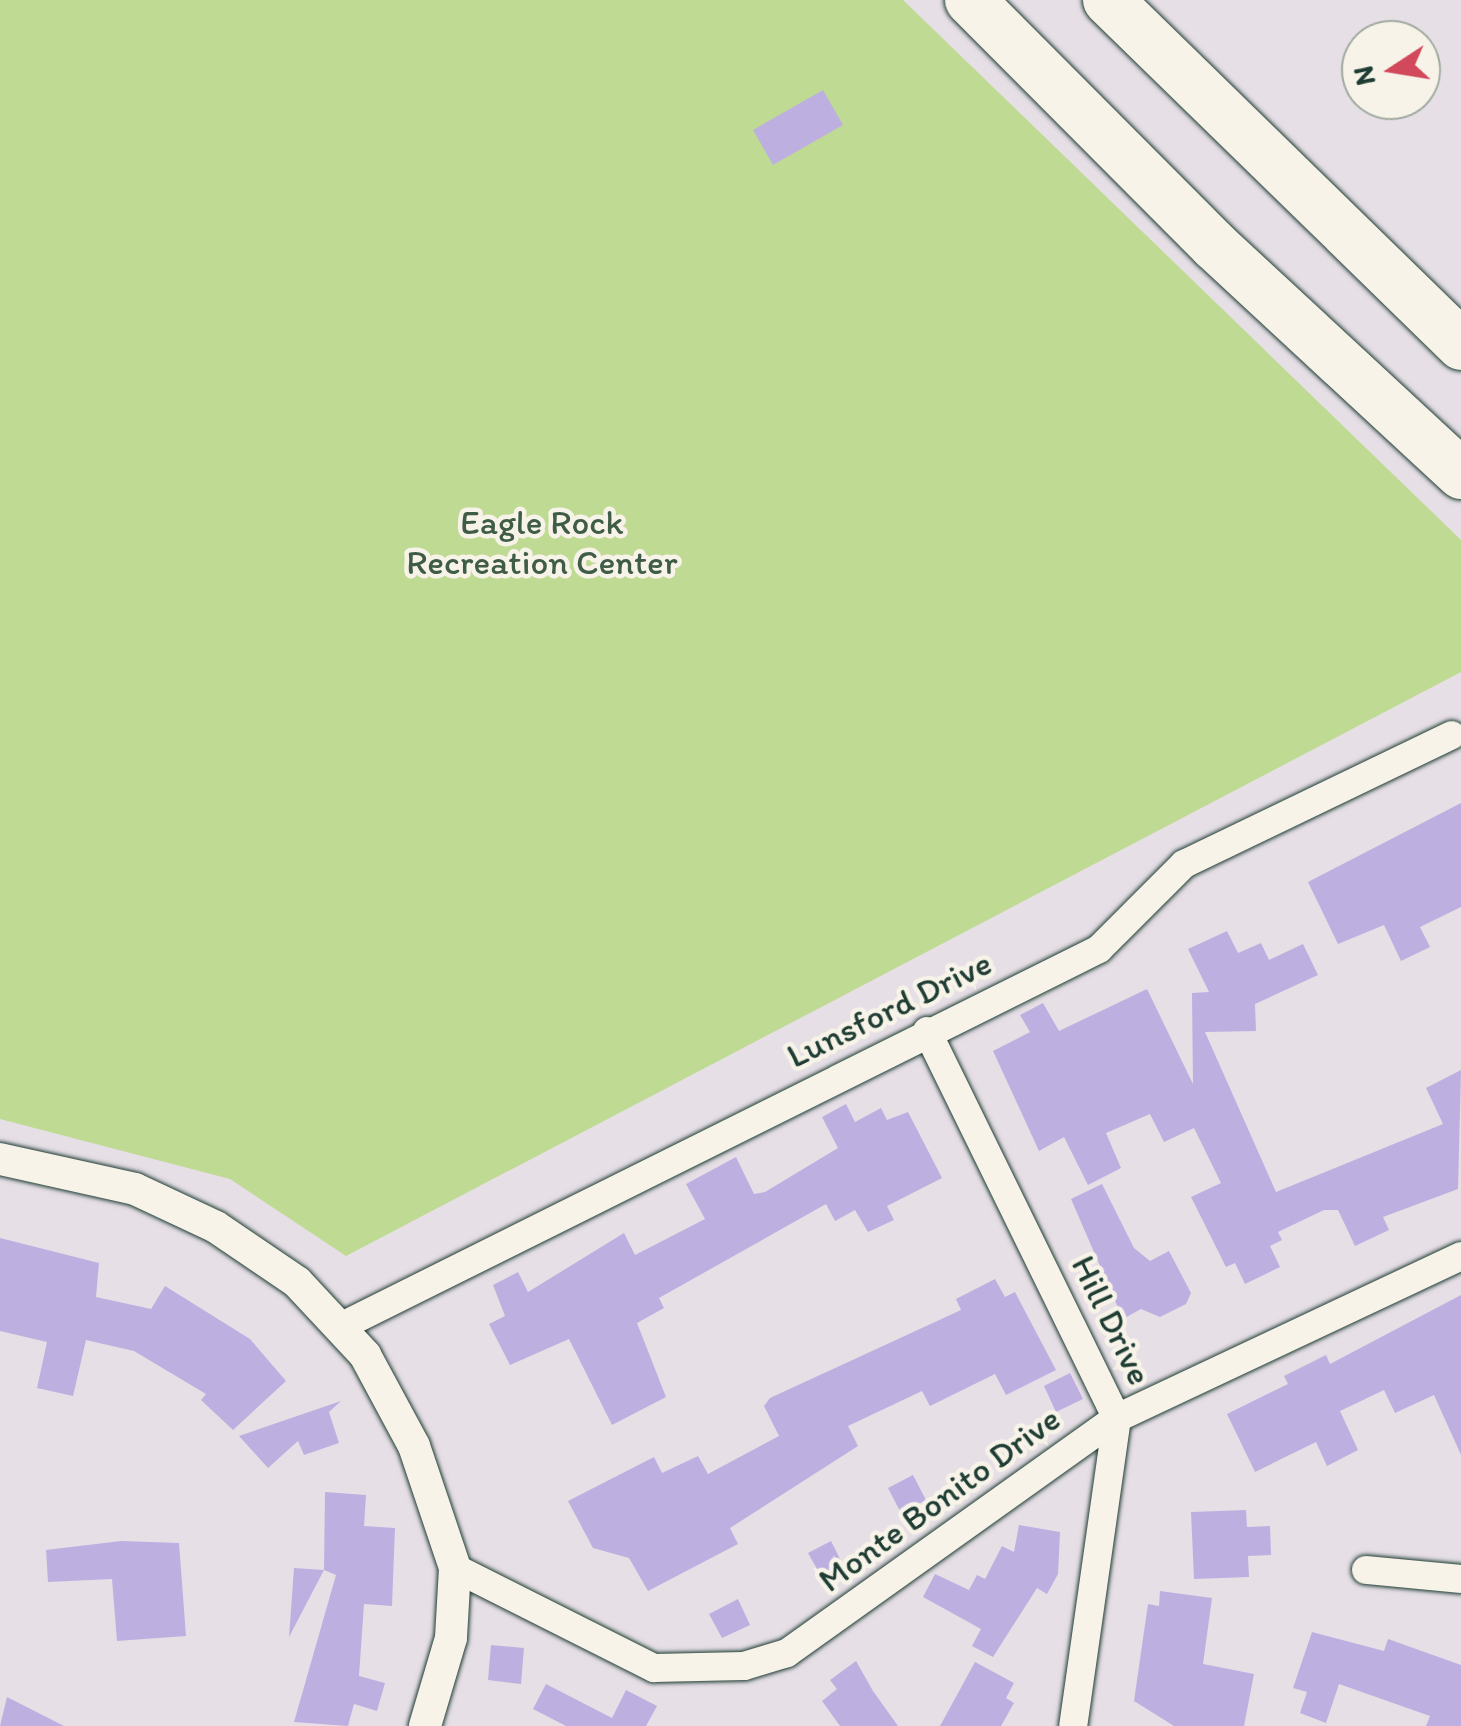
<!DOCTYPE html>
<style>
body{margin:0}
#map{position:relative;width:1461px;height:1726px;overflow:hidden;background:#e6dfe6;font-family:Itim,sans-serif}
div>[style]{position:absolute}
.green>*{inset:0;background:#bfda92}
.building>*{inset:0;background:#bdb0e1}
.roads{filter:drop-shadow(0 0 2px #1f3d34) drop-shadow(0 0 2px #1f3d34)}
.minor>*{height:28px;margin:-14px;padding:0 14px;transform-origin:14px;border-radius:14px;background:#f7f3e8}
.tertiary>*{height:32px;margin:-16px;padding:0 16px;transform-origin:16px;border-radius:16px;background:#f7f3e8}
.motorway>*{height:50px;margin:-25px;padding:0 25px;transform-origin:25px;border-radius:25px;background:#f7f3e8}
span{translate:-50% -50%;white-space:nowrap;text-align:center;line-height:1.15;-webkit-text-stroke:9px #f7f3e8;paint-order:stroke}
.park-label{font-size:35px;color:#3f5c47}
.street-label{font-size:35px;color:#1f3d34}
.north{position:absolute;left:1341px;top:20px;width:100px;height:100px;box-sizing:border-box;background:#f7f3e8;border:2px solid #a1aaa0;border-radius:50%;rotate:258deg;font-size:28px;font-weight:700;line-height:40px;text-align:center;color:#1f3d34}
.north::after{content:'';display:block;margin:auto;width:35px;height:45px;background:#d1495b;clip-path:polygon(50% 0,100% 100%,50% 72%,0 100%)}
</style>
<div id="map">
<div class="green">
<i style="clip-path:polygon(0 0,903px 0,1461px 540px,1461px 672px,346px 1256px,230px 1179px,0 1119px)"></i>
</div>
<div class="building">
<i style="clip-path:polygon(823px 90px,843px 125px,773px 165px,753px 130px)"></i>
<i style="clip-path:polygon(1461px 803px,1461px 907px,1420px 927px,1430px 947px,1401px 961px,1384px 925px,1338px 944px,1308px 882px)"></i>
<i style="clip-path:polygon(1227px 931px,1238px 953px,1261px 943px,1269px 960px,1303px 944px,1318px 975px,1255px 1004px,1256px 1031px,1205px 1032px,1276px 1192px,1443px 1124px,1426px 1088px,1461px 1070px,1458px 1189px,1383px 1217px,1389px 1230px,1355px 1246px,1338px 1210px,1324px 1210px,1278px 1232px,1282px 1240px,1270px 1246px,1280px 1267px,1245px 1284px,1235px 1263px,1226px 1267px,1191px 1197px,1221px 1183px,1194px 1128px,1164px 1142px,1150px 1114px,1106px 1133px,1121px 1168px,1088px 1185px,1064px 1137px,1039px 1151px,993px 1051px,1030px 1032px,1020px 1015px,1043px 1003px,1059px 1031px,1147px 989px,1193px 1084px,1192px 993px,1209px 992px,1188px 949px)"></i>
<i style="clip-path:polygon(846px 1104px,855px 1122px,881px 1108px,887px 1120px,908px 1112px,942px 1178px,887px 1206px,894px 1220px,868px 1232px,855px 1210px,835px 1221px,826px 1204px,659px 1298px,664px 1308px,637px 1323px,666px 1397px,612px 1425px,569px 1339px,510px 1365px,489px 1324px,505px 1316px,493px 1285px,518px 1272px,528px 1292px,624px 1233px,635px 1255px,705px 1219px,686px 1184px,736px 1157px,754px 1194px,765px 1192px,838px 1148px,822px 1117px)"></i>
<i style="clip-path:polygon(1102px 1184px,1134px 1248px,1150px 1261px,1169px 1251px,1191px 1293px,1186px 1304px,1160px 1317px,1141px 1309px,1123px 1319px,1071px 1199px)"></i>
<i style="clip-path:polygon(0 1238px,99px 1263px,96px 1297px,151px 1309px,165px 1286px,250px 1339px,286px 1381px,233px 1430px,201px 1400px,206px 1394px,134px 1351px,86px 1340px,73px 1396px,37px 1388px,47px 1342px,0 1331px)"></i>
<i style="clip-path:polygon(995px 1279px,1005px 1297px,1015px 1292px,1056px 1370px,1006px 1395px,995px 1374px,930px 1406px,922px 1391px,848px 1426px,858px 1446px,730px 1528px,738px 1544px,648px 1591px,629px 1558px,593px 1548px,568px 1501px,654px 1457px,662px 1473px,698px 1456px,708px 1474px,779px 1436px,764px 1406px,770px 1398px,961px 1310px,956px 1299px)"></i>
<i style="clip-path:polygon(1461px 1295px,1461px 1455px,1434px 1395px,1395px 1413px,1384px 1390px,1340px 1411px,1358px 1450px,1327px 1466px,1316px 1442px,1255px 1472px,1227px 1414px,1288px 1384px,1284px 1376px,1326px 1355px,1330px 1364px)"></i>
<i style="clip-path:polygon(1070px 1373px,1083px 1399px,1056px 1412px,1044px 1386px)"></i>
<i style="clip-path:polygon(341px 1401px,329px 1412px,339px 1443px,304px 1455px,298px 1441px,268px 1468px,239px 1436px)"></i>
<i style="clip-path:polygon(913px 1475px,926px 1500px,901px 1513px,888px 1488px)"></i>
<i style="clip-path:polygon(325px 1492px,366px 1495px,364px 1526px,395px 1528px,392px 1606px,364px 1604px,359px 1676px,385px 1683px,377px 1711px,354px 1704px,348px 1726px,294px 1722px,336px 1575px,324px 1570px,289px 1637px,294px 1568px,324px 1570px)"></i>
<i style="clip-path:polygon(1246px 1510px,1247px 1527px,1270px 1526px,1271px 1555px,1248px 1556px,1249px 1577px,1194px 1579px,1191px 1512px)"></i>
<i style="clip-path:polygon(1019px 1525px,1060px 1532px,1058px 1574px,1047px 1594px,1037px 1588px,993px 1657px,972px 1646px,981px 1629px,923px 1597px,935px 1574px,969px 1590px,977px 1575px,985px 1579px,1002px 1546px,1014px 1552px)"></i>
<i style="clip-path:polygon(121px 1541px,179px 1543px,186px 1636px,117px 1641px,112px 1579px,48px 1582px,46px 1550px)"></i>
<i style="clip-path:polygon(831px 1541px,843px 1565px,821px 1576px,808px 1553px)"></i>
<i style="clip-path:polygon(1160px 1591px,1212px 1598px,1203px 1664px,1254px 1674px,1244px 1726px,1174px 1726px,1134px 1701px,1148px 1604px,1159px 1606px)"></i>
<i style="clip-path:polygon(738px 1599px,750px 1625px,722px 1638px,709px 1614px)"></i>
<i style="clip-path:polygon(1312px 1632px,1384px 1651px,1388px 1639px,1461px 1665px,1461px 1726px,1426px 1726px,1430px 1716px,1339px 1684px,1326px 1723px,1300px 1713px,1307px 1692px,1293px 1688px)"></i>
<i style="clip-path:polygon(491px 1645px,524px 1648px,521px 1684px,488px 1680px)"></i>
<i style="clip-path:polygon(856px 1661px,873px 1691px,898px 1726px,840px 1726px,822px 1701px,837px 1689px,830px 1680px)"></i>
<i style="clip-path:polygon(975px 1662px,1014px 1683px,1006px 1698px,1014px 1703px,1001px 1726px,940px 1726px)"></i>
<i style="clip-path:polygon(546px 1684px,612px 1718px,626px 1690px,657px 1706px,646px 1726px,566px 1726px,533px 1709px)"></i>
<i style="clip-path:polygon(7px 1697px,64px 1726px,0 1726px)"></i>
</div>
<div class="roads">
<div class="minor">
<i style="left:927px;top:1031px;width:431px;rotate:63.9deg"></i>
<i style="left:1117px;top:1418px;width:311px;rotate:98.1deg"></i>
<i style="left:340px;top:1327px;width:848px;rotate:-26.47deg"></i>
<i style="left:1099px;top:949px;width:120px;rotate:-45deg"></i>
<i style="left:1184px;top:864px;width:297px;rotate:-25.7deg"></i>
<i style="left:455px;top:1568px;width:223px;rotate:26.7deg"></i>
<i style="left:654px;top:1668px;width:90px;rotate:-1.3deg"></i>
<i style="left:744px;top:1666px;width:45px;rotate:-16.8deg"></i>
<i style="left:787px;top:1653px;width:405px;rotate:-35.5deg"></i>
<i style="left:1117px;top:1418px;width:380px;rotate:-25.2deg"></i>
<i style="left:1366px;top:1570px;width:95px;rotate:5.4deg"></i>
</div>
<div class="tertiary">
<i style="left:0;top:1159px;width:138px;rotate:12.5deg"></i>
<i style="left:135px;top:1189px;width:89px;rotate:25.1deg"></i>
<i style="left:216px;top:1227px;width:98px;rotate:34.2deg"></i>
<i style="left:297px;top:1282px;width:100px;rotate:47deg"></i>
<i style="left:365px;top:1355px;width:103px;rotate:61.7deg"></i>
<i style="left:414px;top:1446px;width:129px;rotate:71.4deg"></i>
<i style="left:455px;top:1568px;width:70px;rotate:93.3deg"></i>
<i style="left:451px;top:1638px;width:92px;rotate:106.5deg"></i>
</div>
<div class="motorway">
<i style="left:970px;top:0;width:346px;rotate:45.1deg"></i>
<i style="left:1214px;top:245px;width:337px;rotate:42.8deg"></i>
<i style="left:1108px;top:0;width:494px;rotate:44.3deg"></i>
</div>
</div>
<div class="park-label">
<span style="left:542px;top:542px">Eagle Rock<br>Recreation Center</span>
</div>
<div class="street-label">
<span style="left:889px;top:1009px;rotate:-26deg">Lunsford Drive</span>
<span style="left:1112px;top:1320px;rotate:64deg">Hill Drive</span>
<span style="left:939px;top:1499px;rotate:-36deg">Monte Bonito Drive</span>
</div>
<div class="north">N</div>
</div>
